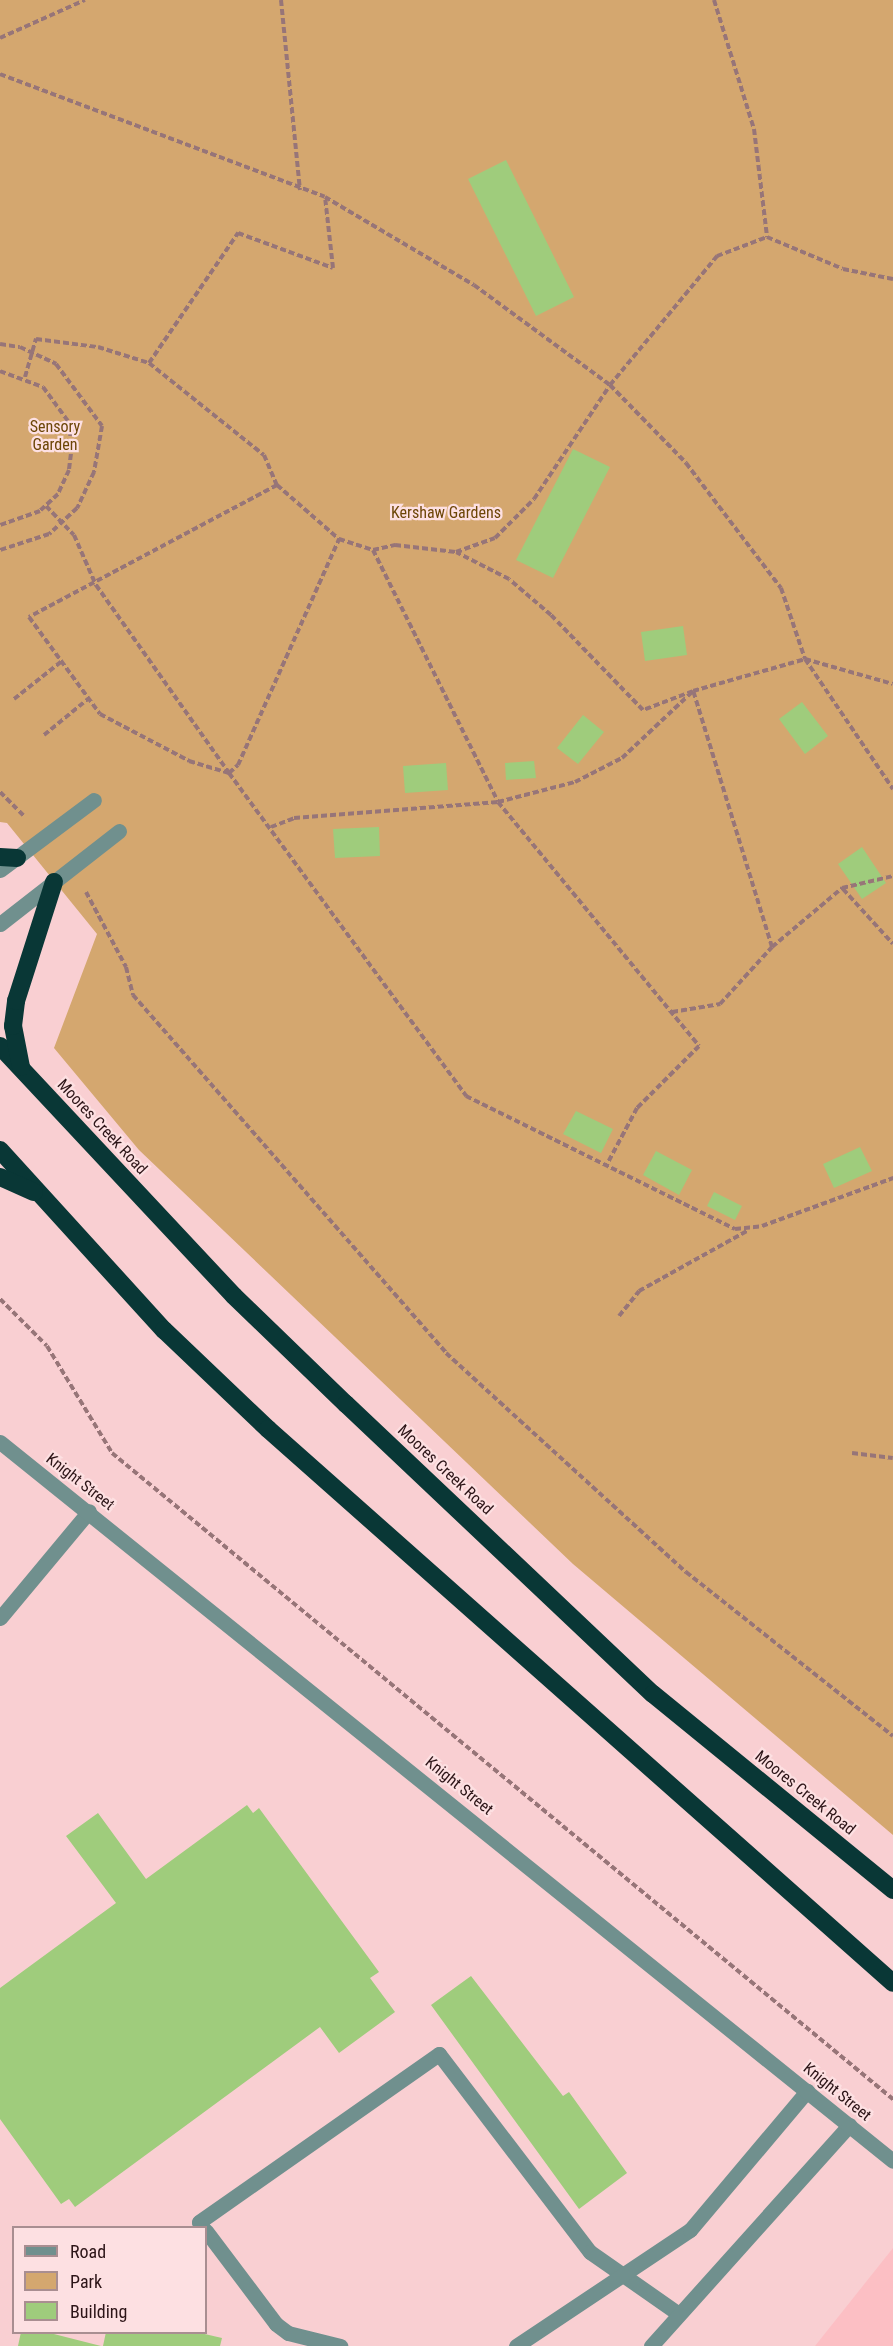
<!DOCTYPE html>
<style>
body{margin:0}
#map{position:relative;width:893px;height:2346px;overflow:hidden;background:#f9cfd2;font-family:"Roboto Condensed",sans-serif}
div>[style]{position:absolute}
.built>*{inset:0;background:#fcbfc4}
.green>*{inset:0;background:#d4a76f}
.building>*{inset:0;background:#9fcc7c}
.path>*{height:4px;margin-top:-2px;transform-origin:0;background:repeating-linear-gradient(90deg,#977578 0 6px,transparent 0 9px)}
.lane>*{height:15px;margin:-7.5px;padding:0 7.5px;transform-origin:7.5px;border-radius:7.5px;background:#70908e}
.street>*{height:15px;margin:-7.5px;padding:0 7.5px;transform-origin:7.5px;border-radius:7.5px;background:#70908e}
.highway>*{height:18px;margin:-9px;padding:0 9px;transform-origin:9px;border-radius:9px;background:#093736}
span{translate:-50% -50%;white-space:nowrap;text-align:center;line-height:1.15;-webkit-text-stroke:4.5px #fde0e2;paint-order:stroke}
.park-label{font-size:16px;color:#6c4506}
.street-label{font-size:16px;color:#2c1417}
.legend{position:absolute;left:12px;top:2226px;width:195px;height:108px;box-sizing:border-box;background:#fde0e2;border:2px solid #a98e91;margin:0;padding:8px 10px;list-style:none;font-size:18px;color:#2c1417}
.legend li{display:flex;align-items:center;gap:12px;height:30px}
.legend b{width:30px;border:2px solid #a98e91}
</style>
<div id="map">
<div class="built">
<i style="clip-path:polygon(893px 2248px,893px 2346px,815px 2346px)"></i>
</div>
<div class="green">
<i style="clip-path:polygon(0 0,893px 0,893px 1835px,573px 1564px,139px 1150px,54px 1048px,97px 934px,7px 823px,0 822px)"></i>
</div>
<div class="building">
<i style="clip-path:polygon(506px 160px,574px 297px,536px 316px,468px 179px)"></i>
<i style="clip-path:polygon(573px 449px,610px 467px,553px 578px,516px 560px)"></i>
<i style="clip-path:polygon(683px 626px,687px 655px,645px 661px,641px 632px)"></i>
<i style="clip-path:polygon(802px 702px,828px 736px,805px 754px,779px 719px)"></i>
<i style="clip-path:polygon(583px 715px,604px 732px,578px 764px,557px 748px)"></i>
<i style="clip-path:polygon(534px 761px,536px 778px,506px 780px,505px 763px)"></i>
<i style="clip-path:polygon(446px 763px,448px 790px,405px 793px,403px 766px)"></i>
<i style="clip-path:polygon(379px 827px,380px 856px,335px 858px,333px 829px)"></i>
<i style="clip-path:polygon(862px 847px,886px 883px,862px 899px,838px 864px)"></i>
<i style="clip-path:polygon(576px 1111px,613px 1129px,601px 1153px,563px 1134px)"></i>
<i style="clip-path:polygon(860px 1147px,872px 1171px,834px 1188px,823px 1164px)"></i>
<i style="clip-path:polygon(656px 1151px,692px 1170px,679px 1195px,643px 1175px)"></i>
<i style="clip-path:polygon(714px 1192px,742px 1206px,735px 1220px,707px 1206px)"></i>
<i style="clip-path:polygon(247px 1805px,253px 1813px,259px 1808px,379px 1972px,370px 1978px,395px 2012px,339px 2053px,320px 2027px,75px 2207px,69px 2199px,61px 2204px,0 2119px,0 1988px,116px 1903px,66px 1836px,98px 1813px,146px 1879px)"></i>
<i style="clip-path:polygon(471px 1976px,563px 2096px,569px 2092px,627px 2173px,579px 2209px,431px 2005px)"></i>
<i style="clip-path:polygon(21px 2332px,46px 2332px,101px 2346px,18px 2346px)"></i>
<i style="clip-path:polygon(106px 2332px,196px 2332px,222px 2338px,220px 2346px,103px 2346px)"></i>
</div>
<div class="path">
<i style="left:281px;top:0;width:191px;rotate:84.3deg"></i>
<i style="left:714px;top:0;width:135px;rotate:72.8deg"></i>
<i style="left:754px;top:129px;width:109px;rotate:83.1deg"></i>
<i style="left:0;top:38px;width:93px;rotate:-24.1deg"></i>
<i style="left:0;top:74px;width:347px;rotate:20.7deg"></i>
<i style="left:325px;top:197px;width:173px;rotate:30.6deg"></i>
<i style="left:474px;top:285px;width:169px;rotate:36.3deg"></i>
<i style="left:610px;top:385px;width:109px;rotate:45.7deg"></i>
<i style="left:686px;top:463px;width:157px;rotate:52.8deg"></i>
<i style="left:781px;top:588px;width:75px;rotate:71.3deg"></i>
<i style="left:805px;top:659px;width:157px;rotate:55.9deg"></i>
<i style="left:0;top:344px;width:20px;rotate:9deg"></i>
<i style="left:20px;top:347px;width:40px;rotate:25deg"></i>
<i style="left:56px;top:364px;width:77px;rotate:53.4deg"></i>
<i style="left:102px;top:426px;width:47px;rotate:99.9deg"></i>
<i style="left:94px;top:472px;width:40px;rotate:115deg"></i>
<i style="left:77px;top:508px;width:38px;rotate:137deg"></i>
<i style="left:49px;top:534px;width:52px;rotate:161.9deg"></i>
<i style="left:149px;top:363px;width:158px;rotate:-55.6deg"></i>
<i style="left:238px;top:233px;width:101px;rotate:20.2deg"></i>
<i style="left:333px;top:268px;width:71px;rotate:-96.4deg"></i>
<i style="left:0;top:371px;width:46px;rotate:20.4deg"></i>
<i style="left:43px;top:387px;width:42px;rotate:53.7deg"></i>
<i style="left:68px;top:421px;width:24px;rotate:81deg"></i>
<i style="left:72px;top:445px;width:25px;rotate:97deg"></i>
<i style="left:69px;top:470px;width:26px;rotate:115deg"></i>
<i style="left:58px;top:494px;width:25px;rotate:137deg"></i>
<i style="left:40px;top:511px;width:42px;rotate:160.7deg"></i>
<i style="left:25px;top:377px;width:40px;rotate:-74deg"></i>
<i style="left:36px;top:339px;width:63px;rotate:7.4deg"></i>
<i style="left:98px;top:347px;width:53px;rotate:17.4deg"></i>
<i style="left:149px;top:363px;width:147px;rotate:38.7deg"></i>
<i style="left:264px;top:455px;width:33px;rotate:67deg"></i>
<i style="left:277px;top:485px;width:82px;rotate:41.1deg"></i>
<i style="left:339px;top:539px;width:36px;rotate:18deg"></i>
<i style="left:373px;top:550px;width:281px;rotate:63.6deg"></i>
<i style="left:498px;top:802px;width:316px;rotate:50.5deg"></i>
<i style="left:699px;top:1046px;width:88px;rotate:135deg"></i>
<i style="left:637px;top:1108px;width:66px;rotate:118.1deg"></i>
<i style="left:277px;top:485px;width:281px;rotate:152deg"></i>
<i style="left:29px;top:617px;width:120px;rotate:53.8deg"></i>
<i style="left:100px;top:714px;width:101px;rotate:27.8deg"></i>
<i style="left:189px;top:761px;width:42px;rotate:16.7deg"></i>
<i style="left:229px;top:773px;width:401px;rotate:53.7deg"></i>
<i style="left:466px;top:1096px;width:300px;rotate:26.3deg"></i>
<i style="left:735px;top:1229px;width:27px;rotate:-6deg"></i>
<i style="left:762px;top:1226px;width:140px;rotate:-20.1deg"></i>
<i style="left:46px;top:506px;width:40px;rotate:46deg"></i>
<i style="left:74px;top:535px;width:55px;rotate:66.3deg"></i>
<i style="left:96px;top:585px;width:230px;rotate:54.7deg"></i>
<i style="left:229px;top:773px;width:12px;rotate:-42deg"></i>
<i style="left:238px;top:765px;width:248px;rotate:-65.9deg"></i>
<i style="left:373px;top:550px;width:23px;rotate:-13deg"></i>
<i style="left:395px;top:545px;width:61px;rotate:6.5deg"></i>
<i style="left:14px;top:699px;width:61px;rotate:-38.4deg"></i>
<i style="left:44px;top:735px;width:58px;rotate:-39.4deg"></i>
<i style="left:0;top:792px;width:35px;rotate:45deg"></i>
<i style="left:271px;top:827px;width:25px;rotate:-21deg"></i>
<i style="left:294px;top:818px;width:205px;rotate:-4.5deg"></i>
<i style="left:498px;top:802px;width:80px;rotate:-14.6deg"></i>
<i style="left:575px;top:782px;width:53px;rotate:-27.1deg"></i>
<i style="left:622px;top:758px;width:98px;rotate:-43.3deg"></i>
<i style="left:693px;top:691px;width:116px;rotate:-15.9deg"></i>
<i style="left:805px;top:659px;width:91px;rotate:15.9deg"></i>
<i style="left:843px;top:889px;width:74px;rotate:47.7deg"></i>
<i style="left:86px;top:892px;width:85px;rotate:61.9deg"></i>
<i style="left:126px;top:967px;width:29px;rotate:76deg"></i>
<i style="left:133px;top:995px;width:476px;rotate:48.8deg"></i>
<i style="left:446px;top:1353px;width:325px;rotate:42.4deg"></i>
<i style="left:686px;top:1572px;width:264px;rotate:38.4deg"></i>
<i style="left:772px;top:947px;width:268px;rotate:-107.1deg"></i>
<i style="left:693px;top:691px;width:53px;rotate:159.2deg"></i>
<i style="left:643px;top:710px;width:132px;rotate:-134.1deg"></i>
<i style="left:551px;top:615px;width:55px;rotate:-139.4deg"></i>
<i style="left:509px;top:579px;width:59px;rotate:-153deg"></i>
<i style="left:456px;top:552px;width:41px;rotate:-19.7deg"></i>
<i style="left:495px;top:538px;width:55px;rotate:-45deg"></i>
<i style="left:534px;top:499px;width:137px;rotate:-56.3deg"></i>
<i style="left:610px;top:385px;width:168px;rotate:-50.3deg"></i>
<i style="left:717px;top:256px;width:53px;rotate:-20.8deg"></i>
<i style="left:767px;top:237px;width:82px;rotate:22.8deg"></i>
<i style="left:843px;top:269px;width:51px;rotate:11.3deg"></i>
<i style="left:672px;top:1012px;width:49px;rotate:-9.5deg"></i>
<i style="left:720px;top:1004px;width:77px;rotate:-47.6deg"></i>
<i style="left:772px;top:947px;width:92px;rotate:-40.1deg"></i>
<i style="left:842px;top:888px;width:52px;rotate:-13.2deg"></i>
<i style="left:0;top:1299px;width:66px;rotate:45deg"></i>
<i style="left:47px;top:1346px;width:125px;rotate:58.7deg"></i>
<i style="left:112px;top:1453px;width:1014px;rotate:39.6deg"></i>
<i style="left:619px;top:1316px;width:32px;rotate:-51deg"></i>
<i style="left:639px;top:1291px;width:124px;rotate:-29.1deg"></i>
<i style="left:852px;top:1453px;width:41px;rotate:7deg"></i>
</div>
<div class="lane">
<i style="left:0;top:870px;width:117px;rotate:-36.7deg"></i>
<i style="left:0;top:924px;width:151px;rotate:-38deg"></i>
<i style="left:0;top:1618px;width:139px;rotate:-50.2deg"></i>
<i style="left:203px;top:2228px;width:7px;rotate:-124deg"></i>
<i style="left:199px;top:2222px;width:293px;rotate:-35deg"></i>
<i style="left:439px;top:2054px;width:249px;rotate:52.7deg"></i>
<i style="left:590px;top:2252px;width:108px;rotate:34.9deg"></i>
<i style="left:206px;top:2231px;width:116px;rotate:53deg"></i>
<i style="left:276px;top:2324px;width:15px;rotate:37deg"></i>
<i style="left:288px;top:2333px;width:54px;rotate:14deg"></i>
<i style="left:516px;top:2346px;width:209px;rotate:-33.7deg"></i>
<i style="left:690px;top:2230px;width:182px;rotate:-49.9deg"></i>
<i style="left:651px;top:2346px;width:297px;rotate:-48.1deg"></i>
</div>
<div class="street">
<i style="left:0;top:1442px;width:1146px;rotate:38.84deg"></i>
</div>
<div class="highway">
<i style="left:0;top:857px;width:17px;rotate:3deg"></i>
<i style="left:0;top:1046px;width:342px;rotate:46.9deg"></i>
<i style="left:234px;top:1296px;width:156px;rotate:44deg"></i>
<i style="left:346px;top:1404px;width:422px;rotate:43.4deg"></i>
<i style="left:653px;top:1694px;width:310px;rotate:39.2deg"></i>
<i style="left:21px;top:1067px;width:42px;rotate:-101deg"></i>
<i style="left:13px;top:1026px;width:25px;rotate:-83deg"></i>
<i style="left:16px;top:1001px;width:125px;rotate:-72.3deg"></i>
<i style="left:0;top:1150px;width:244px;rotate:47.7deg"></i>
<i style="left:164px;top:1330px;width:144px;rotate:43.6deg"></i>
<i style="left:268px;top:1429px;width:835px;rotate:41.55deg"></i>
<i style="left:0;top:1177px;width:37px;rotate:24deg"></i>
</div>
<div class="park-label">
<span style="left:55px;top:436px">Sensory<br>Garden</span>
<span style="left:446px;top:513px">Kershaw Gardens</span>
</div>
<div class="street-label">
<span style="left:102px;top:1127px;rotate:47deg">Moores Creek Road</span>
<span style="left:445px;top:1470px;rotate:43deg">Moores Creek Road</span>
<span style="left:80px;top:1482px;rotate:38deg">Knight Street</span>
<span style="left:459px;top:1786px;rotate:39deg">Knight Street</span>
<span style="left:805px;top:1793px;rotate:39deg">Moores Creek Road</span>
<span style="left:837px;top:2092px;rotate:39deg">Knight Street</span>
</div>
<ul class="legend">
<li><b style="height:8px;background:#70908e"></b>Road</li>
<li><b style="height:16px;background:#d4a76f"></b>Park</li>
<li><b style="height:16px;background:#9fcc7c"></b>Building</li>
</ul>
</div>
